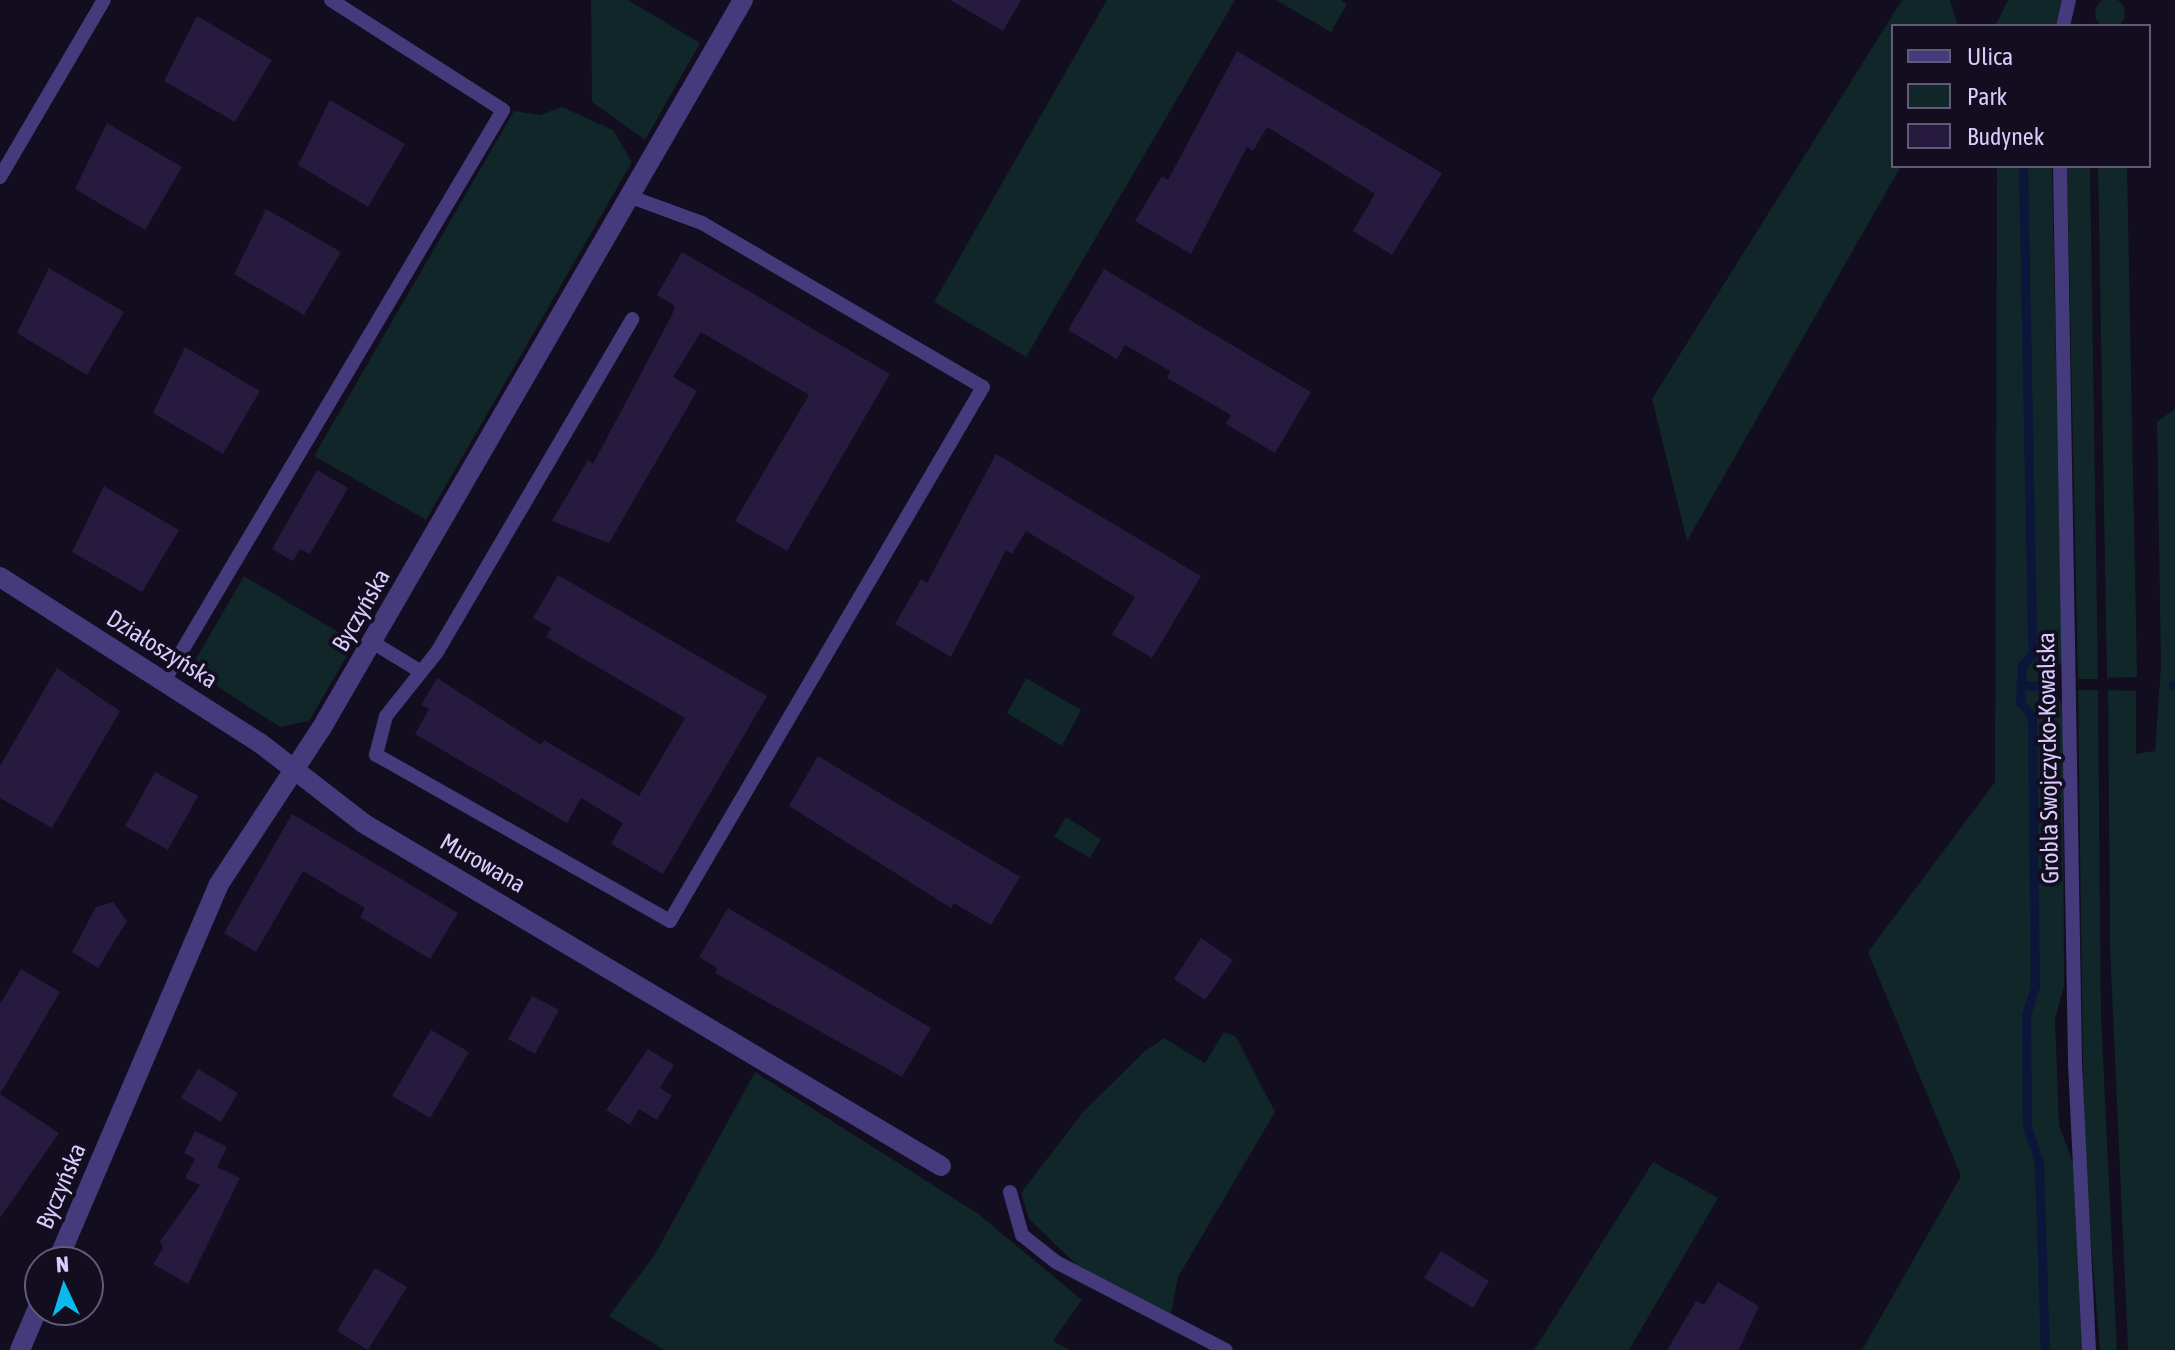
<!DOCTYPE html>
<meta charset="utf-8">
<style>
body{margin:0}
#map{position:relative;width:2175px;height:1350px;overflow:hidden;background:#120d1f;font-family:"Asap Condensed",sans-serif}
div>[style]{position:absolute}
.green>*{inset:0;background:#102628}
.round{border-radius:50%}
.stream>*{height:9px;margin:-4.5px;padding:0 4.5px;transform-origin:4.5px;border-radius:4.5px;background:#0b163a}
.building>*{inset:0;background:#261a3f}
.service>*{height:14px;margin:-7px;padding:0 7px;transform-origin:7px;border-radius:7px;background:#443a7c}
.minor>*{height:20px;margin:-10px;padding:0 10px;transform-origin:10px;border-radius:10px;background:#443a7c}
span{translate:-50% -50%;white-space:nowrap;text-align:center;line-height:1.15;-webkit-text-stroke:8px #120d1f;paint-order:stroke}
.street-label{font-size:24px;color:#d8cdfd}
.legend{position:absolute;left:1891px;top:24px;width:260px;height:144px;box-sizing:border-box;background:#120d1f;border:2px solid #615a78;margin:0;padding:10px 14px;list-style:none;font-size:24px;color:#d8cdfd}
.legend li{display:flex;align-items:center;gap:16px;height:40px}
.legend b{width:40px;border:2px solid #615a78}
.north{position:absolute;left:24px;top:1246px;width:80px;height:80px;box-sizing:border-box;background:#120d1f;border:2px solid #615a78;border-radius:50%;rotate:356deg;font-size:22px;font-weight:700;line-height:32px;text-align:center;color:#d8cdfd}
.north::after{content:'';display:block;margin:auto;width:28px;height:36px;background:#09bbed;clip-path:polygon(50% 0,100% 100%,50% 72%,0 100%)}
</style>
<div id="map">
<div class="green">
<i class="round" style="left:2095px;top:-2px;width:30px;height:30px"></i>
<i style="clip-path:polygon(591px 0,628px 0,700px 43px,645px 140px,592px 102px)"></i>
<i style="clip-path:polygon(1107px 0,1235px 0,1026px 357px,934px 302px)"></i>
<i style="clip-path:polygon(1276px 0,1341px 0,1347px 4px,1331px 32px)"></i>
<i style="clip-path:polygon(1902px 0,1950px 0,1958px 26px,1893px 26px,1893px 166px,1901px 166px,1687px 541px,1652px 399px)"></i>
<i style="clip-path:polygon(2008px 0,2062px 0,2055px 26px,1995px 26px)"></i>
<i style="clip-path:polygon(562px 107px,613px 130px,632px 162px,426px 520px,314px 456px,514px 111px,540px 115px)"></i>
<i style="clip-path:polygon(1997px 166px,2052px 166px,2062px 661px,2053px 674px,2040px 675px,2038px 687px,2055px 688px,2063px 708px,2064px 986px,2055px 1019px,2059px 1125px,2073px 1163px,2082px 1350px,1862px 1350px,1961px 1176px,1868px 952px,1995px 782px)"></i>
<i style="clip-path:polygon(2067px 166px,2090px 166px,2098px 679px,2078px 679px)"></i>
<i style="clip-path:polygon(2098px 166px,2127px 166px,2137px 677px,2107px 678px)"></i>
<i style="clip-path:polygon(2175px 409px,2175px 1350px,2128px 1350px,2110px 946px,2108px 690px,2136px 691px,2136px 754px,2155px 751px,2161px 666px,2157px 422px)"></i>
<i style="clip-path:polygon(244px 576px,355px 642px,309px 721px,280px 727px,190px 669px)"></i>
<i style="clip-path:polygon(1026px 678px,1081px 710px,1062px 746px,1007px 713px)"></i>
<i style="clip-path:polygon(2078px 690px,2098px 690px,2101px 1016px,2117px 1350px,2100px 1350px,2084px 1154px)"></i>
<i style="clip-path:polygon(1066px 817px,1101px 839px,1090px 858px,1054px 837px)"></i>
<i style="clip-path:polygon(1224px 1032px,1236px 1037px,1275px 1112px,1178px 1277px,1171px 1314px,1083px 1271px,1029px 1219px,1021px 1193px,1083px 1112px,1145px 1051px,1164px 1038px,1205px 1063px)"></i>
<i style="clip-path:polygon(755px 1072px,977px 1213px,1082px 1300px,1053px 1341px,1070px 1350px,664px 1350px,609px 1316px,654px 1256px)"></i>
<i style="clip-path:polygon(1653px 1162px,1718px 1198px,1629px 1350px,1534px 1350px)"></i>
</div>
<div class="stream">
<i style="left:2023px;top:166px;width:488px;rotate:88.9deg"></i>
<i style="left:2032px;top:654px;width:16px;rotate:130deg"></i>
<i style="left:2022px;top:666px;width:36px;rotate:93deg"></i>
<i style="left:2020px;top:702px;width:18px;rotate:49deg"></i>
<i style="left:2032px;top:716px;width:270px;rotate:89.4deg"></i>
<i style="left:2035px;top:986px;width:31px;rotate:107deg"></i>
<i style="left:2026px;top:1016px;width:110px;rotate:89.5deg"></i>
<i style="left:2027px;top:1126px;width:40px;rotate:72deg"></i>
<i style="left:2039px;top:1164px;width:186px;rotate:88.2deg"></i>
<i style="left:2020px;top:685px;width:21px;rotate:3deg"></i>
<i style="left:2173px;top:685px;width:2px"></i>
</div>
<div class="building">
<i style="clip-path:polygon(950px 0,1021px 0,1003px 31px)"></i>
<i style="clip-path:polygon(197px 16px,272px 60px,235px 122px,164px 81px)"></i>
<i style="clip-path:polygon(1237px 51px,1442px 173px,1392px 255px,1353px 231px,1375px 194px,1267px 127px,1253px 151px,1247px 147px,1191px 254px,1135px 221px,1162px 176px,1168px 180px)"></i>
<i style="clip-path:polygon(330px 100px,405px 144px,368px 207px,298px 165px)"></i>
<i style="clip-path:polygon(107px 123px,182px 167px,145px 230px,75px 189px)"></i>
<i style="clip-path:polygon(266px 209px,341px 252px,304px 315px,234px 274px)"></i>
<i style="clip-path:polygon(682px 252px,890px 374px,787px 551px,735px 521px,809px 395px,701px 332px,673px 377px,697px 391px,609px 543px,552px 521px,588px 460px,593px 464px,672px 315px,675px 306px,657px 295px)"></i>
<i style="clip-path:polygon(49px 268px,124px 312px,87px 375px,17px 333px)"></i>
<i style="clip-path:polygon(1104px 269px,1311px 392px,1275px 453px,1226px 424px,1231px 415px,1167px 378px,1170px 371px,1125px 345px,1117px 359px,1068px 330px)"></i>
<i style="clip-path:polygon(185px 347px,260px 391px,223px 454px,153px 413px)"></i>
<i style="clip-path:polygon(996px 454px,1201px 576px,1152px 658px,1112px 634px,1135px 597px,1026px 531px,1012px 554px,1006px 550px,951px 657px,895px 624px,921px 579px,927px 583px)"></i>
<i style="clip-path:polygon(317px 470px,348px 488px,310px 554px,300px 549px,293px 561px,272px 549px)"></i>
<i style="clip-path:polygon(104px 486px,179px 530px,142px 592px,72px 552px)"></i>
<i style="clip-path:polygon(558px 575px,767px 696px,663px 874px,611px 844px,623px 823px,581px 798px,567px 823px,415px 734px,429px 709px,421px 705px,437px 678px,541px 745px,544px 740px,639px 796px,685px 718px,546px 637px,551px 628px,533px 618px)"></i>
<i style="clip-path:polygon(57px 668px,120px 711px,52px 828px,0 798px,0 766px)"></i>
<i style="clip-path:polygon(818px 756px,1020px 877px,991px 925px,954px 903px,951px 908px,789px 806px)"></i>
<i style="clip-path:polygon(155px 772px,198px 796px,168px 850px,125px 826px)"></i>
<i style="clip-path:polygon(292px 814px,458px 913px,430px 959px,360px 917px,365px 908px,303px 871px,256px 952px,224px 933px)"></i>
<i style="clip-path:polygon(113px 902px,127px 921px,98px 968px,72px 952px,96px 907px)"></i>
<i style="clip-path:polygon(728px 908px,931px 1028px,902px 1077px,715px 973px,717px 968px,699px 957px)"></i>
<i style="clip-path:polygon(1201px 938px,1233px 960px,1205px 1000px,1174px 979px)"></i>
<i style="clip-path:polygon(21px 969px,60px 992px,0 1094px,59px 1133px,0 1218px,0 1004px)"></i>
<i style="clip-path:polygon(532px 996px,559px 1010px,535px 1054px,508px 1039px)"></i>
<i style="clip-path:polygon(431px 1030px,469px 1052px,430px 1118px,392px 1096px)"></i>
<i style="clip-path:polygon(648px 1049px,674px 1065px,660px 1088px,672px 1095px,657px 1120px,639px 1109px,630px 1125px,606px 1110px)"></i>
<i style="clip-path:polygon(198px 1069px,238px 1093px,221px 1122px,181px 1098px)"></i>
<i style="clip-path:polygon(195px 1131px,227px 1147px,217px 1167px,240px 1178px,188px 1284px,153px 1264px,163px 1248px,160px 1241px,200px 1185px,185px 1178px,195px 1159px,184px 1153px)"></i>
<i style="clip-path:polygon(1441px 1251px,1489px 1281px,1473px 1308px,1424px 1278px)"></i>
<i style="clip-path:polygon(375px 1268px,407px 1287px,368px 1350px,337px 1331px)"></i>
<i style="clip-path:polygon(1718px 1282px,1759px 1306px,1739px 1350px,1667px 1350px,1696px 1301px,1704px 1305px)"></i>
</div>
<div class="service">
<i style="left:2063px;top:26px;width:27px;rotate:-77deg"></i>
<i style="left:2060px;top:166px;width:898px;rotate:89.04deg"></i>
<i style="left:2075px;top:1064px;width:286px;rotate:87.2deg"></i>
<i style="left:0;top:177px;width:205px;rotate:-59.6deg"></i>
<i style="left:631px;top:197px;width:76px;rotate:20.1deg"></i>
<i style="left:702px;top:223px;width:325px;rotate:30.3deg"></i>
<i style="left:983px;top:387px;width:619px;rotate:120.38deg"></i>
<i style="left:670px;top:921px;width:338px;rotate:-150.5deg"></i>
<i style="left:376px;top:755px;width:40px;rotate:-75.6deg"></i>
<i style="left:386px;top:716px;width:82px;rotate:-51.4deg"></i>
<i style="left:437px;top:652px;width:386px;rotate:-59.6deg"></i>
<i style="left:372px;top:642px;width:54px;rotate:31.3deg"></i>
<i style="left:164px;top:681px;width:664px;rotate:-59.3deg"></i>
<i style="left:503px;top:110px;width:204px;rotate:-147.4deg"></i>
<i style="left:1010px;top:1192px;width:45px;rotate:74.4deg"></i>
<i style="left:1022px;top:1235px;width:43px;rotate:38.5deg"></i>
<i style="left:1056px;top:1262px;width:191px;rotate:27.4deg"></i>
</div>
<div class="minor">
<i style="left:0;top:577px;width:308px;rotate:32.6deg"></i>
<i style="left:260px;top:743px;width:130px;rotate:37.8deg"></i>
<i style="left:363px;top:823px;width:672px;rotate:30.69deg"></i>
<i style="left:57px;top:1262px;width:411px;rotate:-66.8deg"></i>
<i style="left:219px;top:884px;width:186px;rotate:-56.7deg"></i>
<i style="left:321px;top:729px;width:842px;rotate:-59.93deg"></i>
<i style="left:20px;top:1350px;width:51px;rotate:-66.9deg"></i>
</div>
<div class="street-label">
<span style="left:361px;top:610px;rotate:-60deg">Byczyńska</span>
<span style="left:162px;top:649px;rotate:32deg">Działoszyńska</span>
<span style="left:2048px;top:758px;rotate:-91deg">Grobla Swojczycko-Kowalska</span>
<span style="left:483px;top:863px;rotate:30deg">Murowana</span>
<span style="left:61px;top:1186px;rotate:-67deg">Byczyńska</span>
</div>
<ul class="legend">
<li><b style="height:10px;background:#443a7c"></b>Ulica</li>
<li><b style="height:22px;background:#102628"></b>Park</li>
<li><b style="height:22px;background:#261a3f"></b>Budynek</li>
</ul>
<div class="north">N</div>
</div>
